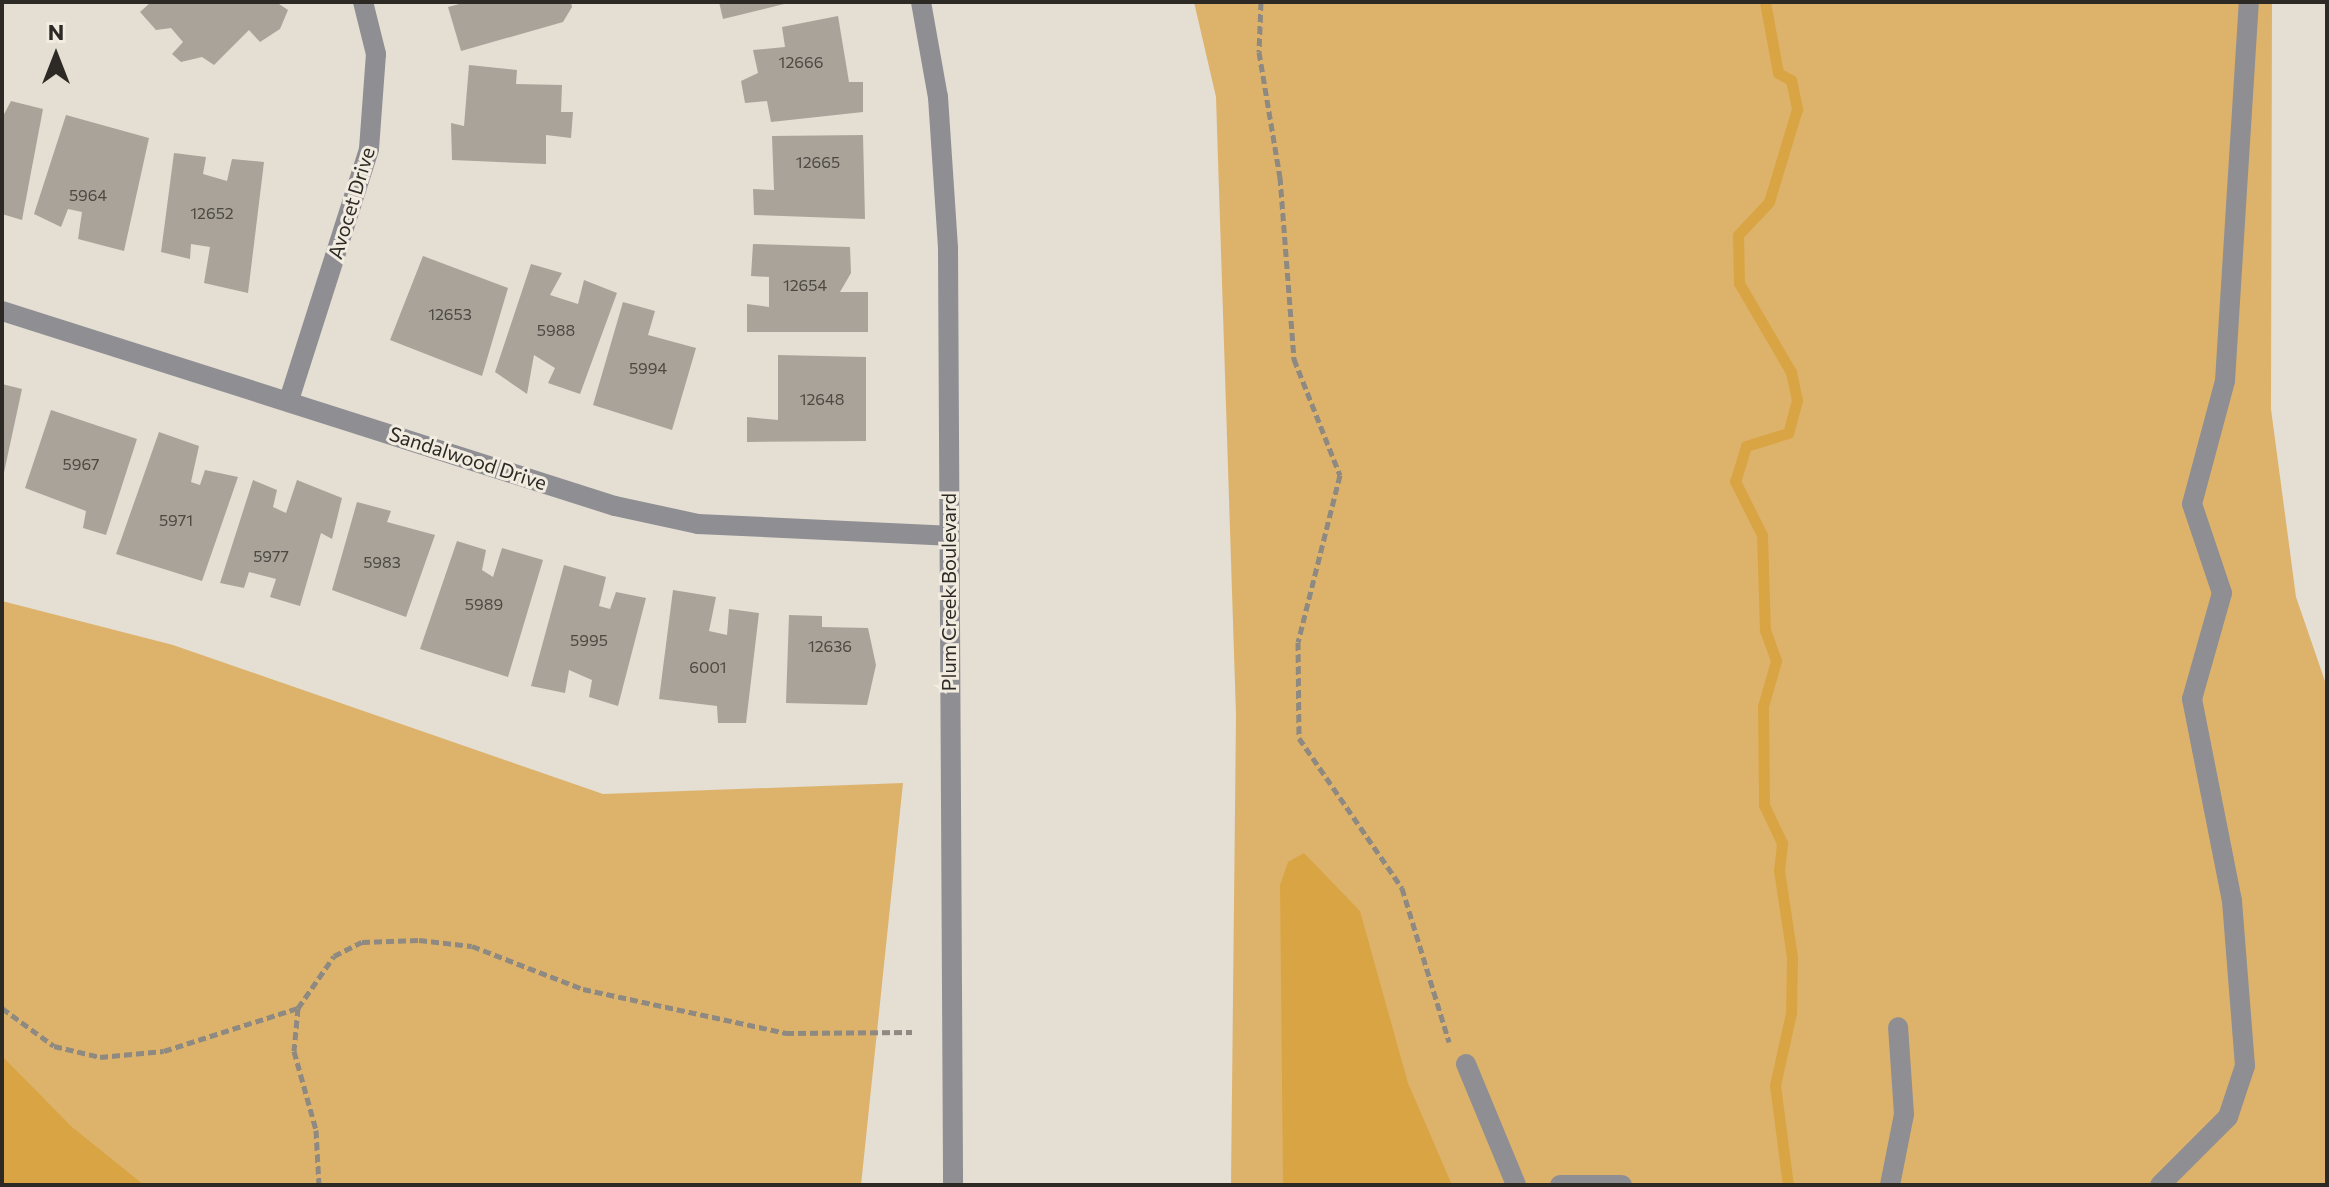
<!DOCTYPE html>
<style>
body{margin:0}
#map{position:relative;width:2329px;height:1187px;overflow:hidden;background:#e4ded3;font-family:Commissioner,sans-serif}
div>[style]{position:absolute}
.green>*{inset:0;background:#ddb36c}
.water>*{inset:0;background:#d9a544}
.stream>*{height:11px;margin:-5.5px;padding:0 5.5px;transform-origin:5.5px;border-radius:5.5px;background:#d9a544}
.building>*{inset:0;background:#a9a399}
.path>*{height:5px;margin-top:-2.5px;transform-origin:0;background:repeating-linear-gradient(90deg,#8e8981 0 8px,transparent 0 12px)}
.minor>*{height:20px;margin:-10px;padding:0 10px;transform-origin:10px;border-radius:10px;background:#8f8e93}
span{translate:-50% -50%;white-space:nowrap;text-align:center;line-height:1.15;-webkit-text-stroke:6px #f1ebe0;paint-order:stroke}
.number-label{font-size:16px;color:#4c4843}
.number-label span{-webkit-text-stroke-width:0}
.street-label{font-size:20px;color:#2d2a26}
.frame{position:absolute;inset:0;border:4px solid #2d2a26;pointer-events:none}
.north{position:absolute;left:16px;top:16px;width:80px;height:80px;-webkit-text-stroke:6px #f1ebe0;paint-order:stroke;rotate:0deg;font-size:22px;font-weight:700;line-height:32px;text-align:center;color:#2d2a26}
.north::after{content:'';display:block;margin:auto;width:28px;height:36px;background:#2d2a26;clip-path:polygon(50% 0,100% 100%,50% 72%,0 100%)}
</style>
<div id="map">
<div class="green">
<i style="clip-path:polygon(1194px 2px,2272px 2px,2271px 409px,2296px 597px,2327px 687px,2327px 1185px,1231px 1185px,1236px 715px,1216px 97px)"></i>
<i style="clip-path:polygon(2px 601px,173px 645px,603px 794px,903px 783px,861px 1185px,2px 1185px)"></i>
</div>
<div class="water">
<i style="clip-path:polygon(1304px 853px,1360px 911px,1408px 1083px,1452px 1185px,1283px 1185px,1280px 885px,1288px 862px)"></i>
<i style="clip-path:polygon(2px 1056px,72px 1127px,144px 1185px,2px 1185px)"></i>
</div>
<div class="stream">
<i style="left:1765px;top:2px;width:72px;rotate:79.6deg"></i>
<i style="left:1778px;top:73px;width:15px;rotate:28deg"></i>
<i style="left:1791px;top:80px;width:30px;rotate:78deg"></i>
<i style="left:1797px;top:109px;width:97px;rotate:106.8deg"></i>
<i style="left:1769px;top:202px;width:45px;rotate:133.2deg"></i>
<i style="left:1738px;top:235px;width:48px;rotate:88.8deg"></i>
<i style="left:1739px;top:283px;width:103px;rotate:59.7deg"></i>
<i style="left:1791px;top:372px;width:29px;rotate:78deg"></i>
<i style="left:1797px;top:400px;width:34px;rotate:105deg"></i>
<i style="left:1788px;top:433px;width:44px;rotate:162.8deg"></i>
<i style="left:1746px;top:446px;width:37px;rotate:107deg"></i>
<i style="left:1735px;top:481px;width:60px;rotate:63.4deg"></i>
<i style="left:1762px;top:535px;width:95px;rotate:88.2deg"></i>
<i style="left:1765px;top:630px;width:33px;rotate:70deg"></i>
<i style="left:1776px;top:661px;width:47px;rotate:106.1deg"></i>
<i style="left:1763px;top:706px;width:99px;rotate:89.4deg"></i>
<i style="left:1764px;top:805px;width:42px;rotate:64.7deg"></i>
<i style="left:1782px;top:843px;width:27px;rotate:96deg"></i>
<i style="left:1779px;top:870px;width:88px;rotate:81.5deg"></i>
<i style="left:1792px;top:957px;width:56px;rotate:91deg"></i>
<i style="left:1791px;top:1013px;width:74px;rotate:102.5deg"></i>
<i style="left:1775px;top:1085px;width:101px;rotate:82.6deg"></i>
</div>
<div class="building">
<i style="clip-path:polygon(151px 2px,276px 2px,288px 10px,280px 29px,260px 42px,249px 30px,214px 65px,202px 57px,181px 62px,172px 54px,183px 42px,171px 28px,156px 30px,140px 12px)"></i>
<i style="clip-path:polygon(467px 2px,571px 2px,572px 7px,563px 22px,461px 51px,448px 7px)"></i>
<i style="clip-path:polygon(719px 2px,787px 2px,788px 3px,723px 19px)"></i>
<i style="clip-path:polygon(838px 16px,849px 82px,863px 82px,863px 112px,771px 122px,767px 101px,745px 103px,741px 81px,758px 73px,753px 50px,785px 47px,782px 27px)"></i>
<i style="clip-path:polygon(469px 65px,517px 70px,516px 84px,562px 85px,561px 112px,573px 112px,571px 138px,546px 135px,546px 164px,452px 160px,451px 123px,464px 126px)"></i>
<i style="clip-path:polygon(11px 101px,43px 109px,22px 220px,2px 214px,2px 118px)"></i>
<i style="clip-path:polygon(66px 115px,149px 138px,124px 251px,78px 239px,82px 212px,68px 209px,61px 227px,34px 214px)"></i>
<i style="clip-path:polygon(863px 135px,865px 219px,754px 215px,753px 189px,774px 190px,772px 136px)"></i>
<i style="clip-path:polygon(174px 153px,206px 157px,203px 174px,227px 181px,232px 159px,264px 162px,248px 293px,204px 283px,210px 247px,191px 244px,190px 259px,161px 252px)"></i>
<i style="clip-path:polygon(753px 244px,850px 247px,851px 273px,840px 292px,868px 292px,868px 332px,747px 332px,747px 304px,769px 307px,769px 277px,751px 276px)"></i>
<i style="clip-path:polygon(423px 256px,508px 288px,482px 376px,390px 340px)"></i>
<i style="clip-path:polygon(531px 264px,562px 273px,550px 295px,578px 304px,584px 280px,617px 293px,580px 394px,548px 383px,555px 368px,534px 355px,527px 394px,495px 372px)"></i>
<i style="clip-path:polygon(623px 302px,655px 311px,648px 335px,696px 348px,672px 430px,593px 405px)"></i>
<i style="clip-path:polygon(778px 355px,866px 357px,866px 441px,747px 442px,747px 417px,778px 420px)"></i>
<i style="clip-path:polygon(2px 384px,22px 389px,3px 477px,2px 477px)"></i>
<i style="clip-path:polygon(51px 410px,137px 439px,106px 535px,83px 528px,86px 511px,25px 488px)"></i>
<i style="clip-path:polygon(159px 432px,199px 446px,191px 482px,200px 485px,205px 470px,238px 477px,202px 581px,116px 554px)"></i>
<i style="clip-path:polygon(253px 480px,277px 490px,273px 507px,286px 513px,297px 480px,342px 498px,332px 539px,321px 533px,300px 606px,270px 597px,276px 579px,249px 572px,244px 588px,220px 583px)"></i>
<i style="clip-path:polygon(357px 502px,391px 511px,387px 522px,435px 535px,406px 617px,332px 590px)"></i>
<i style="clip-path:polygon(457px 541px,486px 550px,482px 570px,493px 577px,502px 548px,543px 560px,508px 677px,420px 649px)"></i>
<i style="clip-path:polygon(564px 565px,606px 577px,599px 606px,610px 609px,616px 592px,646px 598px,618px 706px,589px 697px,592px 680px,569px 670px,565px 693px,531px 686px)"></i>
<i style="clip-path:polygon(673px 590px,716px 597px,709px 631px,727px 635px,729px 609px,759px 613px,746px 723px,718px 723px,717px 706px,659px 699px)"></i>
<i style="clip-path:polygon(789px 615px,822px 616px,822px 627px,868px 628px,876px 665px,867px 705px,786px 703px)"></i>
</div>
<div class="path">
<i style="left:1261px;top:2px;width:50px;rotate:92.3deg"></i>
<i style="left:1259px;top:52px;width:127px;rotate:80.5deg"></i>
<i style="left:1280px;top:177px;width:183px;rotate:85.6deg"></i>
<i style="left:1294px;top:359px;width:125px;rotate:68.4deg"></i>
<i style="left:1340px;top:475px;width:172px;rotate:104.1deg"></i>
<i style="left:1298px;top:642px;width:96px;rotate:89.4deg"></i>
<i style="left:1299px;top:738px;width:182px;rotate:55.5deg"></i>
<i style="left:1402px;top:888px;width:161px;rotate:73deg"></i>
<i style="left:2px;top:1008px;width:64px;rotate:36.2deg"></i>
<i style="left:54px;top:1046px;width:47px;rotate:13.4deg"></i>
<i style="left:100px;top:1057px;width:64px;rotate:-5.4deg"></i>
<i style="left:164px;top:1051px;width:141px;rotate:-17.8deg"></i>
<i style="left:298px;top:1008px;width:63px;rotate:-55.3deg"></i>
<i style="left:334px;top:956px;width:31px;rotate:-27deg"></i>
<i style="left:362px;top:942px;width:57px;rotate:-2deg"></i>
<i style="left:419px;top:940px;width:53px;rotate:6.5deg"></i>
<i style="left:472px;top:946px;width:119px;rotate:21.2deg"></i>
<i style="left:583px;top:989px;width:208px;rotate:12.2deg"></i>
<i style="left:786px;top:1033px;width:126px;rotate:-0.5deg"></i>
<i style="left:298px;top:1008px;width:43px;rotate:95.3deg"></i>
<i style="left:294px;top:1051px;width:82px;rotate:74.4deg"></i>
<i style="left:316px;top:1130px;width:55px;rotate:86.9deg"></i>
</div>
<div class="minor">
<i style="left:921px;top:2px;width:97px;rotate:79.9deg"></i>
<i style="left:938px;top:97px;width:152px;rotate:86.2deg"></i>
<i style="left:948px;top:249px;width:936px;rotate:89.69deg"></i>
<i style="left:2px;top:311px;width:643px;rotate:17.65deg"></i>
<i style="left:615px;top:506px;width:85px;rotate:12.2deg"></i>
<i style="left:698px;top:524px;width:250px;rotate:2.7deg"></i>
<i style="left:289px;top:400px;width:263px;rotate:-72.3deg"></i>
<i style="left:369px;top:149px;width:95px;rotate:-85.8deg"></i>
<i style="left:376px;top:54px;width:54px;rotate:-104deg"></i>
<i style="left:1466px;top:1064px;width:131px;rotate:67.5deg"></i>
<i style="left:1560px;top:1185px;width:62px"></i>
<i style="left:1890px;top:1185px;width:72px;rotate:-78.8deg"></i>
<i style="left:1904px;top:1114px;width:87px;rotate:-93.9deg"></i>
<i style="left:2160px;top:1185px;width:96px;rotate:-45deg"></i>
<i style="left:2228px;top:1117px;width:54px;rotate:-71.6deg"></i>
<i style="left:2245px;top:1066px;width:166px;rotate:-94.5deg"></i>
<i style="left:2232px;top:901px;width:206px;rotate:-101.2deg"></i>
<i style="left:2192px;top:699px;width:110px;rotate:-74.2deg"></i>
<i style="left:2222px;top:593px;width:94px;rotate:-108.6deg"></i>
<i style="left:2192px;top:504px;width:127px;rotate:-75deg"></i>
<i style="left:2225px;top:381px;width:380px;rotate:-86.4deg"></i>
</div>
<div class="number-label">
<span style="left:801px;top:62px">12666</span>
<span style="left:818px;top:162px">12665</span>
<span style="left:88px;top:195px">5964</span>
<span style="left:212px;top:213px">12652</span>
<span style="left:805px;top:285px">12654</span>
<span style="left:450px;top:314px">12653</span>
<span style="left:556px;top:330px">5988</span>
<span style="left:648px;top:368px">5994</span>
<span style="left:822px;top:399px">12648</span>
<span style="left:81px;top:464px">5967</span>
<span style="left:176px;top:520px">5971</span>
<span style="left:271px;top:556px">5977</span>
<span style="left:382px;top:562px">5983</span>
<span style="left:484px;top:604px">5989</span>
<span style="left:589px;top:640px">5995</span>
<span style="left:830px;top:646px">12636</span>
<span style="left:708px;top:667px">6001</span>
</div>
<div class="street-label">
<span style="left:351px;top:203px;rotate:-73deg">Avocet Drive</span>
<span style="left:468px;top:458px;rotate:18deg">Sandalwood Drive</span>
<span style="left:948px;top:592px;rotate:-90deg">Plum Creek Boulevard</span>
</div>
<div class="frame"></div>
<div class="north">N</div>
</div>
